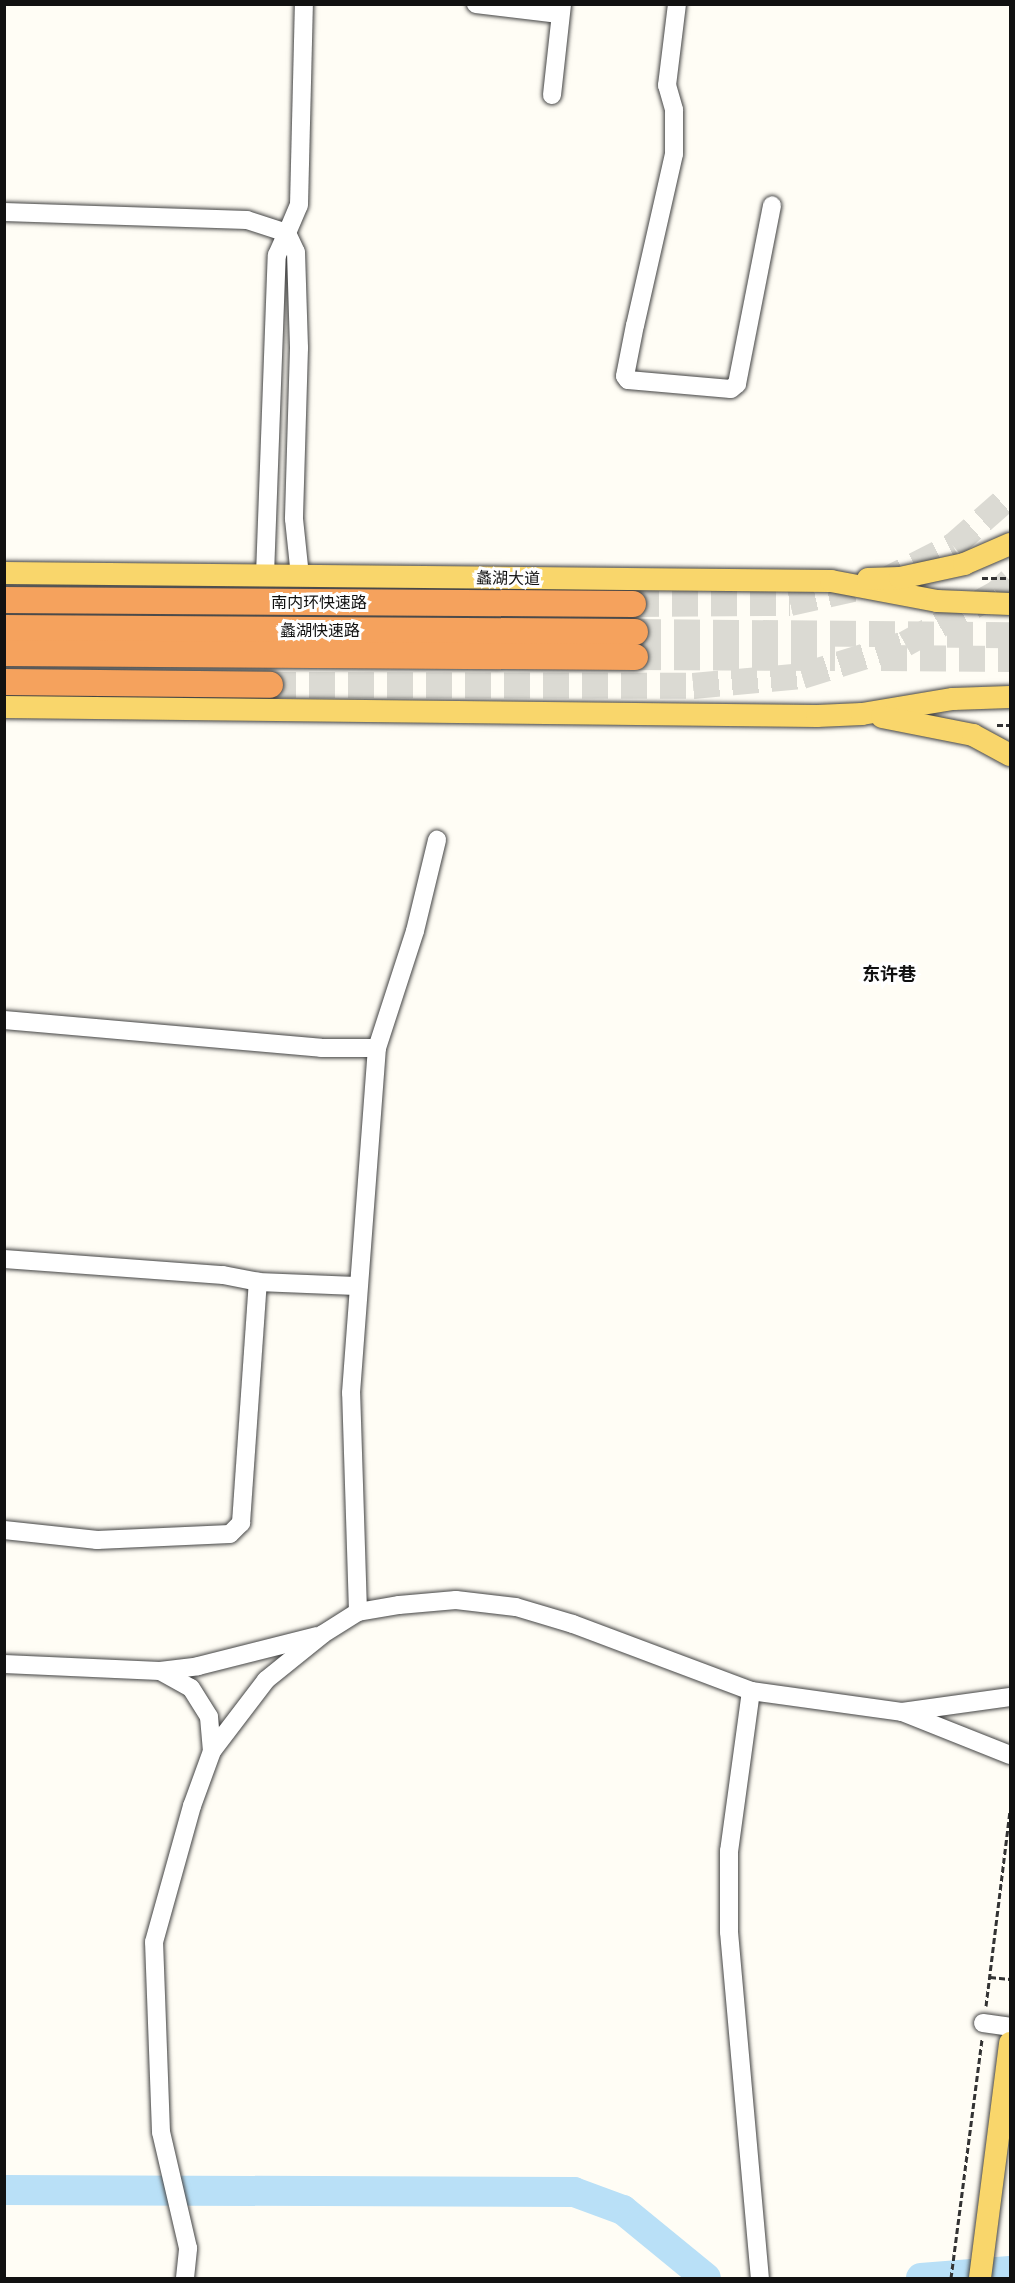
<!DOCTYPE html>
<meta charset="utf-8">
<style>
body{margin:0}
#map{position:relative;width:1015px;height:2283px;overflow:hidden;background:#fffdf5;font-family:Lora,"Noto Sans SC",serif}
div>[style]{position:absolute}
.river>*{height:30px;margin:-15px;padding:0 15px;transform-origin:15px;border-radius:15px;background:#b9e0f7}
.highway-tunnel>*{height:26px;margin-top:-13px;transform-origin:0;background:repeating-linear-gradient(90deg,#dbdad3 0 26px,transparent 0 39px)}
.path>*{height:3px;margin-top:-1.5px;transform-origin:0;background:repeating-linear-gradient(90deg,#333 0 6px,transparent 0 9px)}
.roads{filter:drop-shadow(0 0 2px #444) drop-shadow(0 0 2px #444)}
.minor>*{height:18px;margin:-9px;padding:0 9px;transform-origin:9px;border-radius:9px;background:#fff}
.major>*{height:22px;margin:-11px;padding:0 11px;transform-origin:11px;border-radius:11px;background:#f9d66b}
.highway>*{height:26px;margin:-13px;padding:0 13px;transform-origin:13px;border-radius:13px;background:#f5a25d}
span{translate:-50% -50%;white-space:nowrap;text-align:center;line-height:1.15;-webkit-text-stroke:6px #fff;paint-order:stroke}
.street-label{font-size:16px;color:#111}
.neighbourhood-label{font-size:18px;color:#111;font-weight:700}
.frame{position:absolute;inset:0;border:6px solid #111;pointer-events:none}
</style>
<div id="map">
<div class="river">
<i style="left:4px;top:2190px;width:570px;rotate:0.2deg"></i>
<i style="left:574px;top:2192px;width:52px;rotate:20.2deg"></i>
<i style="left:623px;top:2210px;width:107px;rotate:39.3deg"></i>
<i style="left:921px;top:2278px;width:89px;rotate:-4.5deg"></i>
</div>
<div class="highway-tunnel">
<i style="left:633px;top:604px;width:157px;rotate:-0.4deg"></i>
<i style="left:790px;top:603px;width:92px;rotate:-12.5deg"></i>
<i style="left:880px;top:583px;width:82px;rotate:-26.9deg"></i>
<i style="left:953px;top:546px;width:76px;rotate:-41.3deg"></i>
<i style="left:635px;top:632px;width:375px;rotate:0.5deg"></i>
<i style="left:635px;top:657px;width:200px;rotate:0.3deg"></i>
<i style="left:881px;top:658px;width:129px;rotate:0.4deg"></i>
<i style="left:270px;top:685px;width:423px;rotate:0.1deg"></i>
<i style="left:693px;top:686px;width:109px;rotate:-5.2deg"></i>
<i style="left:802px;top:676px;width:108px;rotate:-17.3deg"></i>
<i style="left:905px;top:644px;width:105px;rotate:-29deg"></i>
<i style="left:997px;top:593px;width:18px;rotate:-43deg"></i>
</div>
<div class="path">
<i style="left:982px;top:578px;width:28px"></i>
<i style="left:997px;top:725px;width:13px"></i>
<i style="left:990px;top:1977px;width:20px;rotate:6deg"></i>
<i style="left:986px;top:2006px;width:196px;rotate:-83deg"></i>
<i style="left:951px;top:2278px;width:241px;rotate:-82.6deg"></i>
</div>
<div class="roads">
<div class="minor">
<i style="left:476px;top:4px;width:84px;rotate:6.9deg"></i>
<i style="left:677px;top:4px;width:82px;rotate:97deg"></i>
<i style="left:667px;top:85px;width:26px;rotate:74deg"></i>
<i style="left:674px;top:110px;width:44px;rotate:90deg"></i>
<i style="left:674px;top:154px;width:175px;rotate:102.8deg"></i>
<i style="left:635px;top:325px;width:52px;rotate:101.1deg"></i>
<i style="left:625px;top:376px;width:5px;rotate:53deg"></i>
<i style="left:628px;top:380px;width:103px;rotate:5deg"></i>
<i style="left:731px;top:389px;width:8px;rotate:-40deg"></i>
<i style="left:737px;top:384px;width:182px;rotate:-78.9deg"></i>
<i style="left:552px;top:95px;width:92px;rotate:-83.7deg"></i>
<i style="left:4px;top:212px;width:243px;rotate:1.9deg"></i>
<i style="left:247px;top:220px;width:42px;rotate:18deg"></i>
<i style="left:287px;top:233px;width:30px;rotate:-67deg"></i>
<i style="left:299px;top:205px;width:201px;rotate:-88.6deg"></i>
<i style="left:265px;top:575px;width:320px;rotate:-87.9deg"></i>
<i style="left:277px;top:255px;width:24px;rotate:-66deg"></i>
<i style="left:287px;top:233px;width:21px;rotate:65deg"></i>
<i style="left:296px;top:252px;width:96px;rotate:88.2deg"></i>
<i style="left:299px;top:348px;width:171px;rotate:91.7deg"></i>
<i style="left:294px;top:519px;width:57px;rotate:84deg"></i>
<i style="left:4px;top:1020px;width:318px;rotate:5deg"></i>
<i style="left:321px;top:1048px;width:56px"></i>
<i style="left:4px;top:1259px;width:220px;rotate:4.2deg"></i>
<i style="left:223px;top:1275px;width:36px;rotate:11deg"></i>
<i style="left:258px;top:1282px;width:98px;rotate:2.3deg"></i>
<i style="left:4px;top:1530px;width:94px;rotate:6.1deg"></i>
<i style="left:97px;top:1540px;width:133px;rotate:-2.6deg"></i>
<i style="left:230px;top:1534px;width:16px;rotate:-45deg"></i>
<i style="left:241px;top:1523px;width:242px;rotate:-86deg"></i>
<i style="left:358px;top:1612px;width:219px;rotate:-91.8deg"></i>
<i style="left:351px;top:1393px;width:346px;rotate:-85.7deg"></i>
<i style="left:377px;top:1048px;width:123px;rotate:-72deg"></i>
<i style="left:415px;top:931px;width:94px;rotate:-76.4deg"></i>
<i style="left:4px;top:1664px;width:156px;rotate:2.6deg"></i>
<i style="left:160px;top:1671px;width:35px;rotate:29deg"></i>
<i style="left:191px;top:1688px;width:34px;rotate:58deg"></i>
<i style="left:209px;top:1717px;width:34px;rotate:85deg"></i>
<i style="left:160px;top:1671px;width:38px;rotate:-7deg"></i>
<i style="left:198px;top:1666px;width:123px;rotate:-14.1deg"></i>
<i style="left:751px;top:1691px;width:162px;rotate:97.8deg"></i>
<i style="left:729px;top:1851px;width:81px;rotate:90deg"></i>
<i style="left:729px;top:1932px;width:347px;rotate:84.9deg"></i>
<i style="left:1010px;top:1697px;width:109px;rotate:172.1deg"></i>
<i style="left:902px;top:1712px;width:116px;rotate:21.7deg"></i>
<i style="left:983px;top:2023px;width:27px;rotate:8deg"></i>
<i style="left:185px;top:2278px;width:30px;rotate:-84deg"></i>
<i style="left:188px;top:2248px;width:119px;rotate:-103.1deg"></i>
<i style="left:161px;top:2132px;width:190px;rotate:-92.1deg"></i>
<i style="left:154px;top:1942px;width:141px;rotate:-74.4deg"></i>
<i style="left:192px;top:1806px;width:59px;rotate:-70deg"></i>
<i style="left:212px;top:1751px;width:89px;rotate:-52.7deg"></i>
<i style="left:266px;top:1680px;width:73px;rotate:-38.9deg"></i>
<i style="left:323px;top:1634px;width:41px;rotate:-32.2deg"></i>
<i style="left:358px;top:1612px;width:42px;rotate:-9.7deg"></i>
<i style="left:399px;top:1605px;width:57px;rotate:-5deg"></i>
<i style="left:456px;top:1600px;width:60px;rotate:6.7deg"></i>
<i style="left:516px;top:1607px;width:59px;rotate:16.6deg"></i>
<i style="left:573px;top:1624px;width:190px;rotate:20.6deg"></i>
<i style="left:751px;top:1691px;width:152px;rotate:7.9deg"></i>
</div>
<div class="major">
<i style="left:4px;top:573px;width:827px;rotate:0.55deg"></i>
<i style="left:831px;top:581px;width:108px;rotate:10.7deg"></i>
<i style="left:937px;top:601px;width:73px;rotate:2.4deg"></i>
<i style="left:868px;top:579px;width:32px;rotate:-2deg"></i>
<i style="left:900px;top:578px;width:66px;rotate:-12.3deg"></i>
<i style="left:964px;top:564px;width:50px;rotate:-23.5deg"></i>
<i style="left:4px;top:707px;width:813px;rotate:0.63deg"></i>
<i style="left:817px;top:716px;width:45px;rotate:-2.5deg"></i>
<i style="left:862px;top:714px;width:92px;rotate:-9.4deg"></i>
<i style="left:953px;top:699px;width:57px;rotate:-2deg"></i>
<i style="left:882px;top:717px;width:93px;rotate:11.2deg"></i>
<i style="left:973px;top:735px;width:42px;rotate:28.4deg"></i>
<i style="left:980px;top:2278px;width:237px;rotate:-82.7deg"></i>
</div>
<div class="highway">
<i style="left:4px;top:600px;width:629px;rotate:0.36deg"></i>
<i style="left:4px;top:628px;width:631px;rotate:0.36deg"></i>
<i style="left:4px;top:653px;width:631px;rotate:0.36deg"></i>
<i style="left:4px;top:682px;width:266px;rotate:0.6deg"></i>
</div>
</div>
<div class="street-label">
<span style="left:508px;top:578px;rotate:1deg">蠡湖大道</span>
<span style="left:319px;top:602px">南内环快速路</span>
<span style="left:320px;top:630px">蠡湖快速路</span>
</div>
<div class="neighbourhood-label">
<span style="left:889px;top:974px">东许巷</span>
</div>
<div class="frame"></div>
</div>
